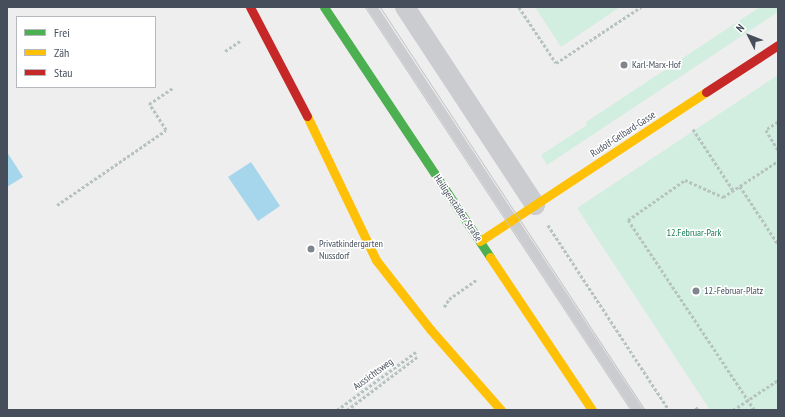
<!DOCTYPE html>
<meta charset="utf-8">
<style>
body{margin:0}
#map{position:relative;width:785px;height:417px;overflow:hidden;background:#efeeee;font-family:"PT Sans Narrow",sans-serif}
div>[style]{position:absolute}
.green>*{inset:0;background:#d2eee0}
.water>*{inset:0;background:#a6d6ec}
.path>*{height:2.5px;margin-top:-1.25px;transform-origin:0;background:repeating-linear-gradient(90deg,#b6c3c0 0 3px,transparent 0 5px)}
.lane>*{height:10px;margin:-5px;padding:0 5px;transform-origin:5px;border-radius:5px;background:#cacccf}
.street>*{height:20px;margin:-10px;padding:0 10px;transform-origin:10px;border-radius:10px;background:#cacccf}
.fast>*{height:9px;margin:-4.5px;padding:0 4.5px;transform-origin:4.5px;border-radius:4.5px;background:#4caf50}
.slow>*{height:9px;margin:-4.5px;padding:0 4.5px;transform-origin:4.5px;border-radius:4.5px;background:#ffc107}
.jam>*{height:9px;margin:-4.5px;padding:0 4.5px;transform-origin:4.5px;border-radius:4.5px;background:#c62828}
.tram>*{height:1px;margin:-0.5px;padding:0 0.5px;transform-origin:0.5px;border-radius:0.5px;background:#c4c5c7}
.dots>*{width:11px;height:11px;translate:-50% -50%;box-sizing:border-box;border:2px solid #fff;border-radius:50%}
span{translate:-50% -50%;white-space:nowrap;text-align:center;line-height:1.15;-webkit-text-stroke:3px #fff;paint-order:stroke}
.poi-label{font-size:10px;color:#454e5a}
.left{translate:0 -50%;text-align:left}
.street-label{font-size:10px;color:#454e5a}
.park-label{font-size:10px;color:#177b54}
.frame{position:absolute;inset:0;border:8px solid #454e5a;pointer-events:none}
.legend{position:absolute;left:16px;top:16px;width:140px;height:72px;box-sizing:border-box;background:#fff;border:1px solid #b5b8bd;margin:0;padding:5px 7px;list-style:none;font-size:12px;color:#454e5a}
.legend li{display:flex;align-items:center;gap:8px;height:20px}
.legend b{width:20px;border:1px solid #b5b8bd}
.north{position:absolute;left:729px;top:16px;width:40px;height:40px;-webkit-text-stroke:3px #fff;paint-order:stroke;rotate:312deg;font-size:11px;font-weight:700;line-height:16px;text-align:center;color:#454e5a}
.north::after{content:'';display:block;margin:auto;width:14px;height:18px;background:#454e5a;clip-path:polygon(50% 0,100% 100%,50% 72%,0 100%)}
</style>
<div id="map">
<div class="green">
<i style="clip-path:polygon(535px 7px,620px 7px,561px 47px)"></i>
<i style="clip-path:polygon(760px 7px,778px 7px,778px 12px,547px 165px,541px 155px,587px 125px,586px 122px)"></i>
<i style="clip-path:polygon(778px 75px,778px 410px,710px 410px,577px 208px)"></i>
</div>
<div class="water">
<i style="clip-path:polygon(7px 152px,23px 177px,7px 187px)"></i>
<i style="clip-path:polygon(251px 162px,280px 206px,258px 221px,228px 177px)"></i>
</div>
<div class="path">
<i style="left:519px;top:7px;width:67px;rotate:56.5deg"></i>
<i style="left:556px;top:63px;width:102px;rotate:-33.4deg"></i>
<i style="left:225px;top:51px;width:18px;rotate:-34deg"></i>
<i style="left:778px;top:122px;width:14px;rotate:146deg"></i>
<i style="left:766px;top:130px;width:23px;rotate:59deg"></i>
<i style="left:693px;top:129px;width:73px;rotate:56.7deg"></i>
<i style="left:740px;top:186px;width:69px;rotate:56.8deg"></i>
<i style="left:57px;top:205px;width:132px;rotate:-34.5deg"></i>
<i style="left:166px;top:130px;width:31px;rotate:-123deg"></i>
<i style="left:149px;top:104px;width:29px;rotate:-34deg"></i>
<i style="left:548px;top:225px;width:221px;rotate:56.8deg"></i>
<i style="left:444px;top:307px;width:9px;rotate:-58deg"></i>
<i style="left:449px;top:299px;width:33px;rotate:-35deg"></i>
<i style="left:696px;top:407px;width:4px;rotate:56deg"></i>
<i style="left:337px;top:410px;width:99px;rotate:-36.4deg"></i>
<i style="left:347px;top:410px;width:88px;rotate:-37.1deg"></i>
<i style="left:733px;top:410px;width:54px;rotate:-33.7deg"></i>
<i style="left:754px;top:410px;width:228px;rotate:-123.6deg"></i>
<i style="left:628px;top:220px;width:70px;rotate:-35.1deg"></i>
<i style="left:685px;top:180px;width:42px;rotate:24.1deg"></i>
<i style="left:723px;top:197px;width:66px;rotate:-33.2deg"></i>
</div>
<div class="lane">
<i style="left:372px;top:7px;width:483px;rotate:56.6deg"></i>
</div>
<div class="street">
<i style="left:405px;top:7px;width:237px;rotate:56.7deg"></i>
</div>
<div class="fast">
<i style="left:324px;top:7px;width:300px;rotate:56.4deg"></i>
</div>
<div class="slow">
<i style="left:307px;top:116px;width:160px;rotate:64.4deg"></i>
<i style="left:376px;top:260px;width:88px;rotate:52deg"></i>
<i style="left:430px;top:329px;width:108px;rotate:48.8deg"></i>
<i style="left:480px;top:241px;width:271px;rotate:-33.4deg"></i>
<i style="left:490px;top:257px;width:184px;rotate:56.3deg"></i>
</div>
<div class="jam">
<i style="left:250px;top:7px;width:123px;rotate:62.4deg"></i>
<i style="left:706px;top:92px;width:86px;rotate:-33.1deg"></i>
</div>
<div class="tram">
<i style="left:365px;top:7px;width:483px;rotate:56.6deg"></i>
<i style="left:380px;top:7px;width:482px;rotate:56.7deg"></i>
</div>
<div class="dots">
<i style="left:624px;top:65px;background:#80868e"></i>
<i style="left:311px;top:249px;background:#80868e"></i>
<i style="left:696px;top:291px;background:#80868e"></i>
</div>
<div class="poi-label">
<span class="left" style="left:632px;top:65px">Karl-Marx-Hof</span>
<span class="left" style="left:319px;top:249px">Privatkindergarten<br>Nussdorf</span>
<span class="left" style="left:704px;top:291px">12.-Februar-Platz</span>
</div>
<div class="street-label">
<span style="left:623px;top:134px;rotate:-33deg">Rudolf-Gelbard-Gasse</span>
<span style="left:458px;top:208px;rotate:56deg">Heiligenstädter Straße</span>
<span style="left:373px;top:374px;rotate:-36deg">Aussichtsweg</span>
</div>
<div class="park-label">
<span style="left:694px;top:233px">12.Februar-Park</span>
</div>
<div class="frame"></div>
<ul class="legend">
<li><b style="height:5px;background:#4caf50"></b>Frei</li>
<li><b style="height:5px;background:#ffc107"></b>Zäh</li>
<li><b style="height:5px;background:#c62828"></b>Stau</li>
</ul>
<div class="north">N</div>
</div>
